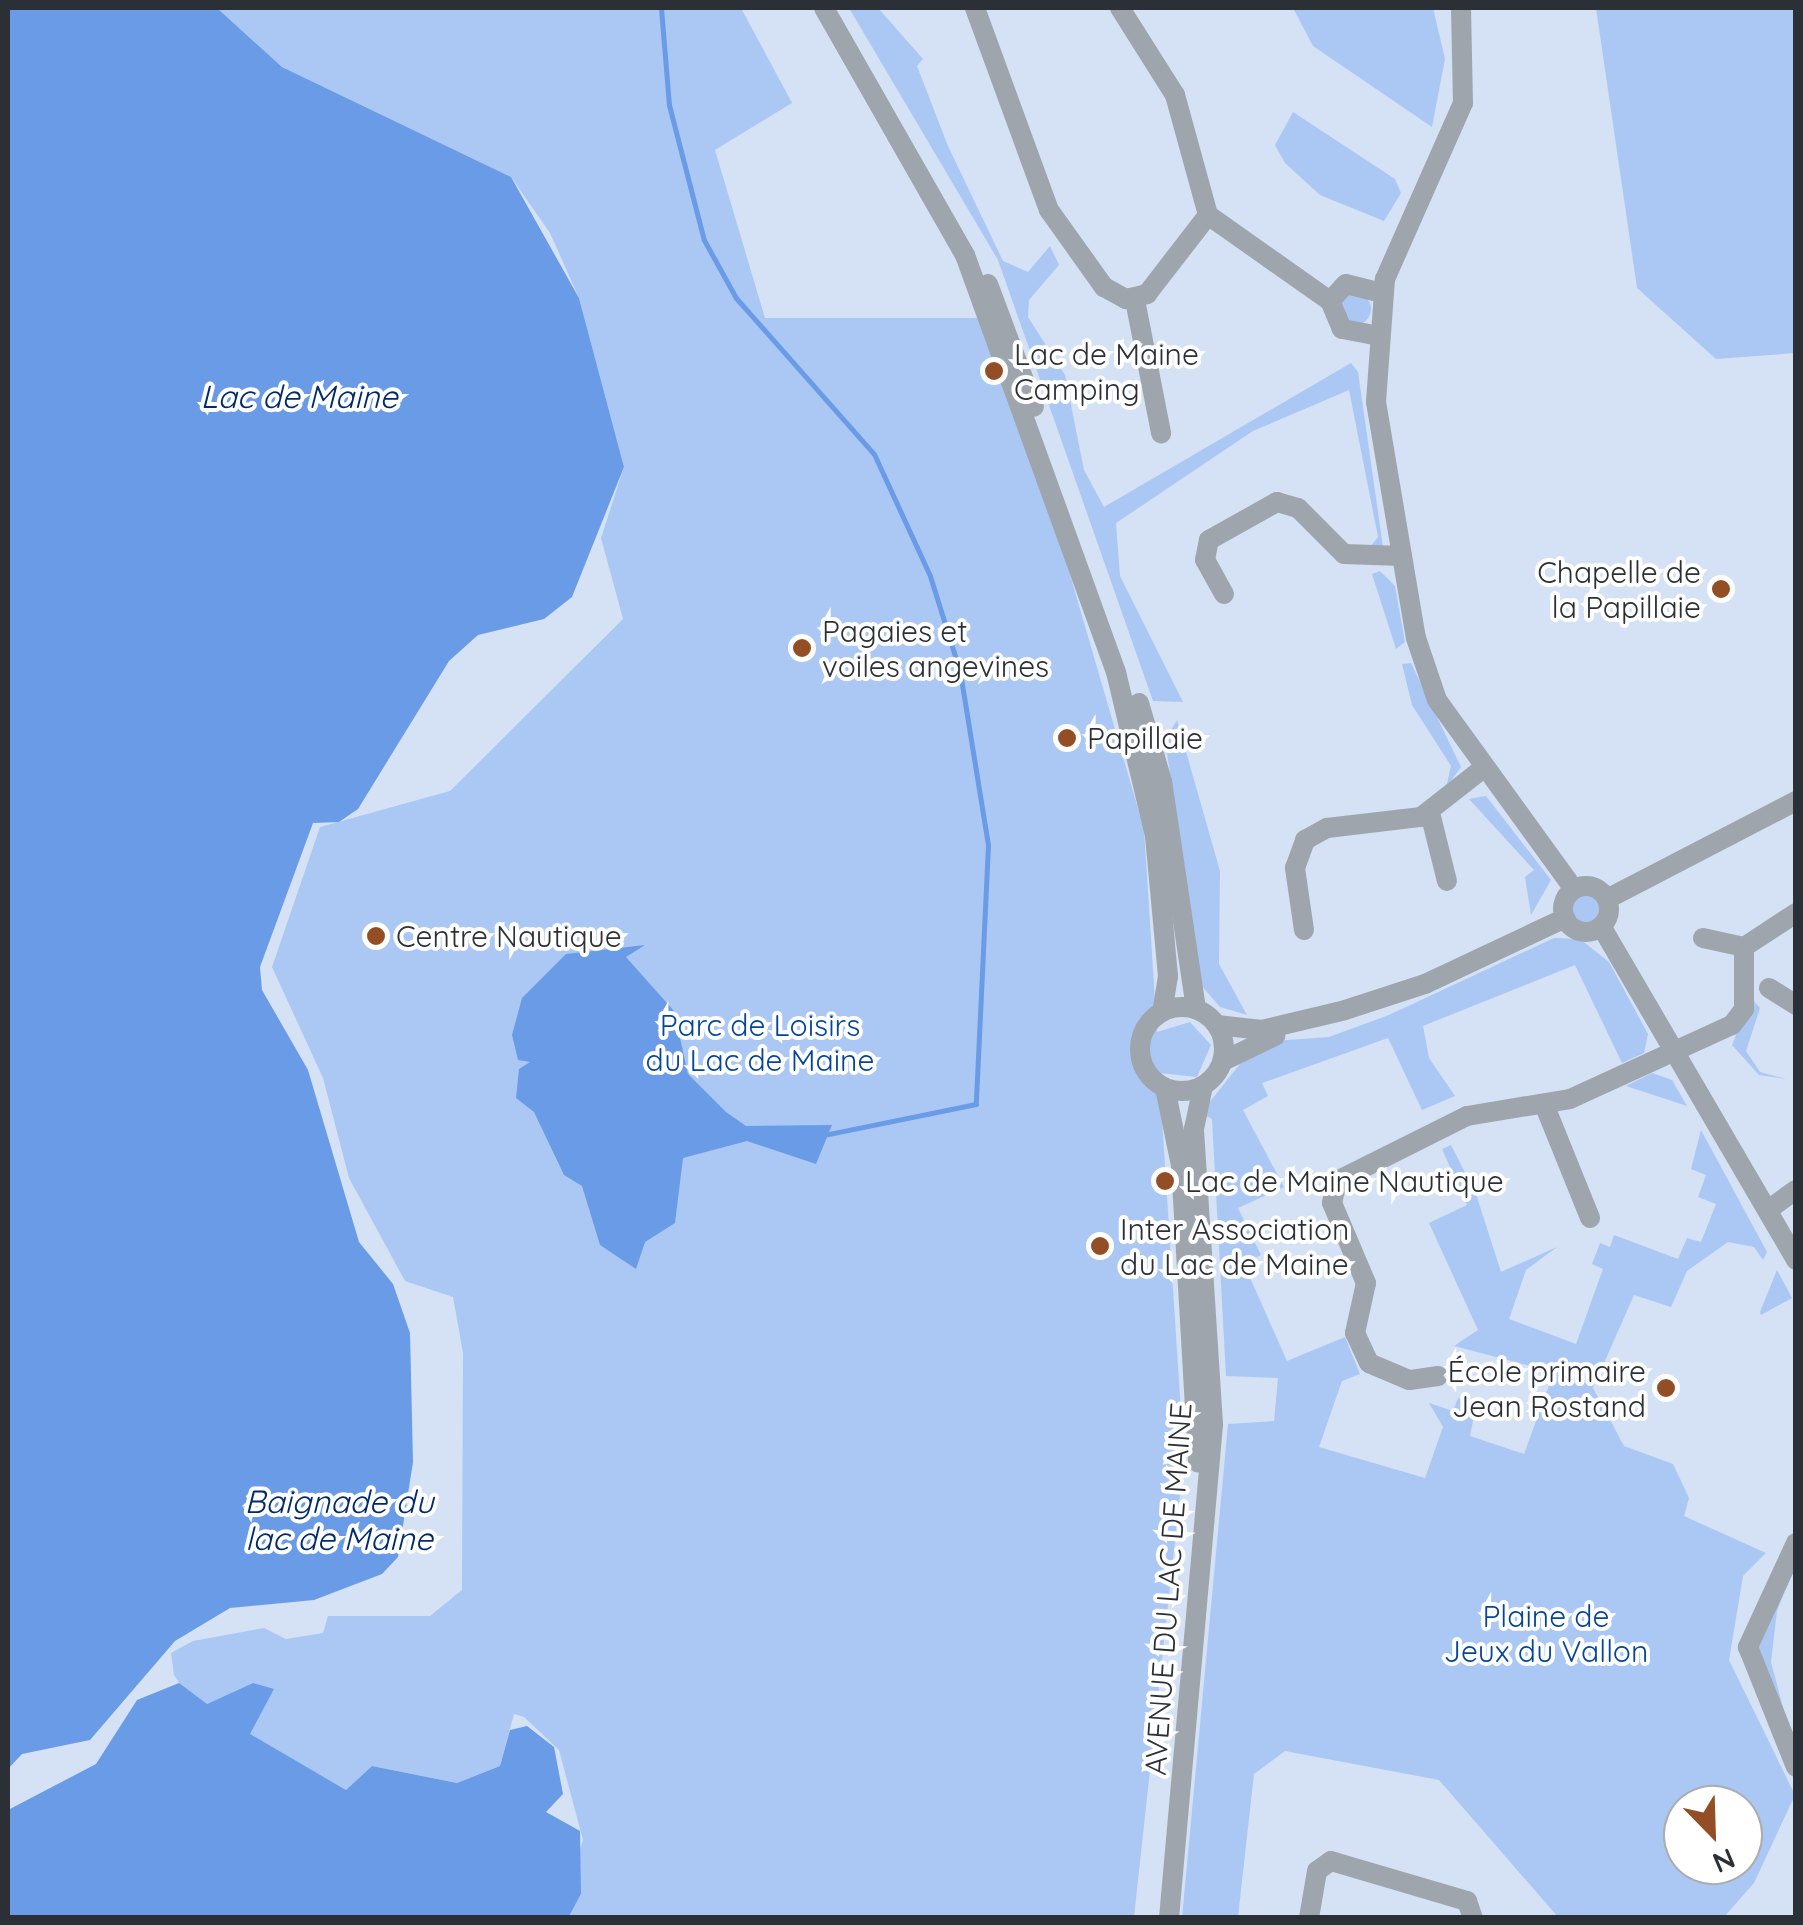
<!DOCTYPE html>
<meta charset="utf-8">
<style>
body{margin:0}
#map{position:relative;width:1803px;height:1925px;overflow:hidden;background:#d5e1f4;font-family:Quicksand,sans-serif}
div>[style]{position:absolute}
.green>*{inset:0;background:#abc8f4}
.round{border-radius:50%}
.water>*{inset:0;background:#6a9be7}
.stream>*{height:5px;margin:-2.5px;padding:0 2.5px;transform-origin:2.5px;border-radius:2.5px;background:#6a9be7}
.minor>*{height:20px;margin:-10px;padding:0 10px;transform-origin:10px;border-radius:10px;background:#9fa5ad}
.minor>.ring{margin:-10px;padding:0;box-sizing:content-box;background:none;border:20px solid #9fa5ad;border-radius:50%}
.dots>*{width:28px;height:28px;translate:-50% -50%;box-sizing:border-box;border:5px solid #fff;border-radius:50%}
span{translate:-50% -50%;white-space:nowrap;text-align:center;line-height:1.15;-webkit-text-stroke:8px #fff;paint-order:stroke}
.poi-label{font-size:30px;color:#2b3037}
.left{translate:0 -50%;text-align:left}
.right{translate:-100% -50%;text-align:right}
.park-label{font-size:30px;color:#04459c}
.street-label{font-size:30px;color:#2b3037}
.water-label{font-size:32px;color:#002a6c;font-style:italic}
.frame{position:absolute;inset:0;border:10px solid #2b3037;pointer-events:none}
.north{position:absolute;left:1663px;top:1785px;width:100px;height:100px;box-sizing:border-box;background:#fff;border:2px solid #aaacaf;border-radius:50%;rotate:157deg;font-size:28px;font-weight:700;line-height:40px;text-align:center;color:#2b3037}
.north::after{content:'';display:block;margin:auto;width:35px;height:45px;background:#944e25;clip-path:polygon(50% 0,100% 100%,50% 72%,0 100%)}
</style>
<div id="map">
<div class="green">
<i style="clip-path:polygon(217px 8px,741px 8px,792px 103px,715px 150px,765px 318px,982px 318px,1064px 554px,1144px 829px,1157px 1032px,1190px 1022px,1211px 1045px,1197px 1077px,1159px 1073px,1184px 1458px,1134px 1917px,568px 1917px,581px 1894px,574px 1868px,583px 1840px,559px 1750px,524px 1717px,514px 1714px,500px 1766px,457px 1783px,372px 1766px,346px 1790px,249px 1734px,273px 1690px,253px 1683px,207px 1704px,189px 1698px,174px 1675px,171px 1653px,193px 1641px,264px 1628px,286px 1639px,323px 1633px,328px 1616px,430px 1616px,462px 1590px,463px 1353px,453px 1297px,405px 1281px,349px 1178px,323px 1078px,272px 967px,320px 827px,450px 791px,623px 619px,601px 538px,624px 467px,579px 298px,550px 233px,511px 177px,282px 67px)"></i>
<i style="clip-path:polygon(849px 8px,878px 8px,923px 59px,917px 66px,948px 146px,1003px 261px,1028px 272px,1050px 246px,1059px 265px,1029px 300px,1028px 317px,1065px 375px,1084px 470px,1104px 507px,1351px 363px,1358px 372px,1383px 547px,1370px 547px,1378px 537px,1349px 390px,1253px 431px,1116px 523px,1120px 576px,1183px 702px,1153px 701px,998px 260px)"></i>
<i style="clip-path:polygon(1293px 8px,1433px 8px,1445px 59px,1432px 127px,1313px 46px)"></i>
<i style="clip-path:polygon(1596px 8px,1795px 8px,1795px 353px,1716px 359px,1637px 288px)"></i>
<i style="clip-path:polygon(1293px 112px,1395px 179px,1401px 193px,1384px 221px,1320px 195px,1285px 163px,1275px 145px)"></i>
<i class="round" style="left:1339px;top:293px;width:32px;height:32px"></i>
<i style="clip-path:polygon(1380px 571px,1395px 586px,1405px 642px,1396px 649px,1372px 574px)"></i>
<i style="clip-path:polygon(1411px 663px,1461px 767px,1446px 788px,1451px 766px,1412px 705px,1402px 664px)"></i>
<i style="clip-path:polygon(1177px 720px,1220px 871px,1219px 964px,1247px 1015px,1220px 1007px,1201px 985px,1165px 739px)"></i>
<i style="clip-path:polygon(1486px 796px,1551px 880px,1531px 915px,1525px 877px,1534px 870px,1469px 799px)"></i>
<i class="round" style="left:1566px;top:891px;width:34px;height:34px"></i>
<i style="clip-path:polygon(evenodd,1554px 938px,1580px 939px,1609px 962px,1648px 1034px,1644px 1053px,1622px 1063px,1575px 965px,1423px 1026px,1429px 1058px,1455px 1096px,1422px 1110px,1388px 1038px,1262px 1083px,1268px 1096px,1243px 1110px,1284px 1187px,1238px 1208px,1261px 1255px,1244px 1264px,1287px 1361px,1345px 1337px,1360px 1374px,1342px 1381px,1319px 1447px,1425px 1478px,1443px 1427px,1429px 1403px,1453px 1411px,1458px 1398px,1476px 1405px,1470px 1436px,1524px 1454px,1554px 1372px,1454px 1346px,1478px 1330px,1429px 1223px,1467px 1205px,1442px 1149px,1451px 1145px,1476px 1194px,1501px 1272px,1557px 1247px,1526px 1270px,1509px 1319px,1576px 1344px,1603px 1269px,1592px 1264px,1600px 1243px,1610px 1247px,1614px 1235px,1678px 1259px,1687px 1238px,1701px 1242px,1716px 1204px,1698px 1197px,1706px 1175px,1691px 1169px,1701px 1130px,1767px 1252px,1763px 1260px,1754px 1247px,1728px 1242px,1687px 1271px,1671px 1307px,1634px 1295px,1593px 1388px,1624px 1446px,1673px 1464px,1689px 1498px,1684px 1516px,1766px 1553px,1743px 1576px,1729px 1660px,1795px 1795px,1754px 1883px,1724px 1917px,1558px 1917px,1439px 1780px,1285px 1751px,1254px 1774px,1238px 1917px,1182px 1918px,1228px 1424px,1274px 1421px,1278px 1378px,1226px 1376px,1212px 1119px,1201px 1113px,1247px 1055px,1273px 1041px,1329px 1037px,1389px 1015px,1554px 938px,1683px 1805px,1743px 1805px,1743px 1865px,1683px 1865px,1683px 1805px)"></i>
<i style="clip-path:polygon(1751px 998px,1760px 1008px,1746px 1051px,1760px 1072px,1786px 1079px,1759px 1075px,1732px 1045px)"></i>
<i style="clip-path:polygon(1652px 1073px,1672px 1080px,1687px 1106px,1626px 1086px)"></i>
<i style="clip-path:polygon(1777px 1270px,1792px 1298px,1761px 1315px,1760px 1312px)"></i>
<i style="clip-path:polygon(1795px 1565px,1777px 1611px,1771px 1662px,1795px 1752px,1757px 1644px)"></i>
</div>
<div class="water">
<i style="clip-path:polygon(8px 8px,217px 8px,282px 67px,511px 177px,579px 298px,624px 467px,572px 597px,544px 619px,478px 635px,449px 661px,358px 809px,339px 822px,313px 823px,260px 967px,262px 990px,308px 1070px,359px 1242px,393px 1284px,410px 1333px,413px 1462px,398px 1557px,382px 1574px,314px 1600px,230px 1608px,175px 1641px,90px 1740px,22px 1754px,8px 1769px)"></i>
<i style="clip-path:polygon(645px 945px,626px 957px,674px 1011px,688px 1074px,726px 1112px,746px 1126px,832px 1125px,816px 1164px,747px 1141px,683px 1158px,675px 1223px,645px 1242px,636px 1269px,600px 1245px,582px 1186px,564px 1175px,534px 1112px,516px 1098px,519px 1069px,530px 1062px,518px 1060px,512px 1035px,522px 998px,566px 954px)"></i>
<i style="clip-path:polygon(179px 1683px,207px 1704px,253px 1683px,274px 1689px,250px 1734px,346px 1790px,372px 1766px,457px 1783px,500px 1766px,510px 1730px,527px 1726px,554px 1747px,563px 1794px,546px 1812px,580px 1831px,581px 1894px,568px 1918px,8px 1917px,8px 1810px,96px 1764px,137px 1700px)"></i>
</div>
<div class="stream">
<i style="left:661px;top:8px;width:97px;rotate:85.3deg"></i>
<i style="left:669px;top:105px;width:139px;rotate:75.5deg"></i>
<i style="left:704px;top:240px;width:66px;rotate:61.1deg"></i>
<i style="left:736px;top:298px;width:208px;rotate:48.5deg"></i>
<i style="left:874px;top:454px;width:134px;rotate:65.3deg"></i>
<i style="left:930px;top:576px;width:101px;rotate:72.6deg"></i>
<i style="left:960px;top:672px;width:175px;rotate:80.8deg"></i>
<i style="left:988px;top:845px;width:259px;rotate:92.7deg"></i>
<i style="left:976px;top:1104px;width:151px;rotate:168.5deg"></i>
</div>
<div class="minor">
<i style="left:824px;top:8px;width:284px;rotate:60.3deg"></i>
<i style="left:965px;top:255px;width:443px;rotate:70.1deg"></i>
<i style="left:1116px;top:672px;width:169px;rotate:76.6deg"></i>
<i style="left:1155px;top:836px;width:141px;rotate:84.7deg"></i>
<i style="left:1168px;top:976px;width:36px;rotate:99deg"></i>
<i style="left:975px;top:8px;width:215px;rotate:69.9deg"></i>
<i style="left:1049px;top:210px;width:95px;rotate:54.5deg"></i>
<i style="left:1104px;top:287px;width:25px;rotate:29deg"></i>
<i style="left:1126px;top:299px;width:22px;rotate:-13deg"></i>
<i style="left:1147px;top:294px;width:100px;rotate:-52.3deg"></i>
<i style="left:1208px;top:215px;width:149px;rotate:35.2deg"></i>
<i style="left:1120px;top:8px;width:103px;rotate:57.7deg"></i>
<i style="left:1175px;top:95px;width:124px;rotate:74.6deg"></i>
<i style="left:1461px;top:8px;width:95px;rotate:88.8deg"></i>
<i style="left:1463px;top:103px;width:193px;rotate:113.9deg"></i>
<i style="left:1385px;top:279px;width:123px;rotate:94.2deg"></i>
<i style="left:1376px;top:402px;width:239px;rotate:80.4deg"></i>
<i style="left:1416px;top:638px;width:65px;rotate:71.3deg"></i>
<i style="left:1437px;top:700px;width:233px;rotate:54.1deg"></i>
<i style="left:988px;top:284px;width:131px;rotate:69.5deg"></i>
<i style="left:1135px;top:300px;width:136px;rotate:78.9deg"></i>
<i style="left:1374px;top:335px;width:33px;rotate:-169deg"></i>
<i style="left:1342px;top:329px;width:30px;rotate:-113deg"></i>
<i style="left:1330px;top:301px;width:23px;rotate:-47deg"></i>
<i style="left:1346px;top:284px;width:36px;rotate:14deg"></i>
<i style="left:1224px;top:594px;width:39px;rotate:-119deg"></i>
<i style="left:1205px;top:560px;width:20px;rotate:-79deg"></i>
<i style="left:1209px;top:540px;width:78px;rotate:-29.2deg"></i>
<i style="left:1277px;top:502px;width:22px;rotate:16deg"></i>
<i style="left:1298px;top:508px;width:65px;rotate:45deg"></i>
<i style="left:1344px;top:554px;width:58px;rotate:2deg"></i>
<i style="left:1139px;top:703px;width:81px;rotate:73.6deg"></i>
<i style="left:1162px;top:781px;width:231px;rotate:81.5deg"></i>
<i style="left:1430px;top:813px;width:70px;rotate:76deg"></i>
<i class="ring" style="left:1563px;top:886px;width:26px;height:26px"></i>
<i style="left:1607px;top:899px;width:213px;rotate:-27.4deg"></i>
<i style="left:1601px;top:926px;width:387px;rotate:59.7deg"></i>
<i style="left:1304px;top:930px;width:63px;rotate:-98.3deg"></i>
<i style="left:1295px;top:868px;width:30px;rotate:-70deg"></i>
<i style="left:1305px;top:840px;width:25px;rotate:-29deg"></i>
<i style="left:1327px;top:828px;width:95px;rotate:-6.7deg"></i>
<i style="left:1421px;top:817px;width:76px;rotate:-38.1deg"></i>
<i style="left:1744px;top:947px;width:62px;rotate:-33.2deg"></i>
<i style="left:1769px;top:988px;width:32px;rotate:32deg"></i>
<i class="ring" style="left:1140px;top:1007px;width:64px;height:64px"></i>
<i style="left:1217px;top:1025px;width:45px;rotate:6.3deg"></i>
<i style="left:1262px;top:1030px;width:85px;rotate:-13.5deg"></i>
<i style="left:1345px;top:1010px;width:84px;rotate:-18deg"></i>
<i style="left:1425px;top:984px;width:155px;rotate:-25.2deg"></i>
<i style="left:1223px;top:1061px;width:58px;rotate:-25.7deg"></i>
<i style="left:1165px;top:1088px;width:79px;rotate:78.3deg"></i>
<i style="left:1181px;top:1165px;width:298px;rotate:86.7deg"></i>
<i style="left:1544px;top:1104px;width:123px;rotate:68deg"></i>
<i style="left:1768px;top:1210px;width:34px;rotate:-36deg"></i>
<i style="left:1438px;top:1376px;width:29px;rotate:172deg"></i>
<i style="left:1409px;top:1380px;width:43px;rotate:-157deg"></i>
<i style="left:1369px;top:1363px;width:33px;rotate:-115deg"></i>
<i style="left:1355px;top:1333px;width:51px;rotate:-77.6deg"></i>
<i style="left:1366px;top:1283px;width:87px;rotate:-113deg"></i>
<i style="left:1332px;top:1203px;width:23px;rotate:-77deg"></i>
<i style="left:1337px;top:1181px;width:145px;rotate:-26.6deg"></i>
<i style="left:1467px;top:1116px;width:104px;rotate:-9.4deg"></i>
<i style="left:1570px;top:1099px;width:178px;rotate:-24.6deg"></i>
<i style="left:1732px;top:1025px;width:20px;rotate:-53deg"></i>
<i style="left:1744px;top:1009px;width:62px;rotate:-90deg"></i>
<i style="left:1744px;top:947px;width:42px;rotate:-167.6deg"></i>
<i style="left:1796px;top:1543px;width:115px;rotate:114.8deg"></i>
<i style="left:1748px;top:1647px;width:129px;rotate:68.2deg"></i>
<i style="left:1169px;top:1918px;width:496px;rotate:-84.9deg"></i>
<i style="left:1213px;top:1424px;width:296px;rotate:-93.7deg"></i>
<i style="left:1194px;top:1129px;width:44px;rotate:-78.2deg"></i>
<i style="left:1309px;top:1918px;width:48px;rotate:-80.3deg"></i>
<i style="left:1317px;top:1871px;width:17px;rotate:-36deg"></i>
<i style="left:1331px;top:1861px;width:142px;rotate:16.4deg"></i>
<i style="left:1467px;top:1901px;width:18px;rotate:71deg"></i>
</div>
<div class="dots">
<i style="left:994px;top:371px;background:#944e25"></i>
<i style="left:1721px;top:589px;background:#944e25"></i>
<i style="left:802px;top:648px;background:#944e25"></i>
<i style="left:1067px;top:738px;background:#944e25"></i>
<i style="left:376px;top:936px;background:#944e25"></i>
<i style="left:1165px;top:1181px;background:#944e25"></i>
<i style="left:1100px;top:1246px;background:#944e25"></i>
<i style="left:1666px;top:1388px;background:#944e25"></i>
</div>
<div class="poi-label">
<span class="left" style="left:1014px;top:371px">Lac de Maine<br>Camping</span>
<span class="right" style="left:1701px;top:589px">Chapelle de<br>la Papillaie</span>
<span class="left" style="left:822px;top:648px">Pagaies et<br>voiles angevines</span>
<span class="left" style="left:1087px;top:738px">Papillaie</span>
<span class="left" style="left:396px;top:936px">Centre Nautique</span>
<span class="left" style="left:1185px;top:1181px">Lac de Maine Nautique</span>
<span class="left" style="left:1120px;top:1246px">Inter Association<br>du Lac de Maine</span>
<span class="right" style="left:1646px;top:1388px">École primaire<br>Jean Rostand</span>
</div>
<div class="park-label">
<span style="left:760px;top:1042px">Parc de Loisirs<br>du Lac de Maine</span>
<span style="left:1546px;top:1633px">Plaine de<br>Jeux du Vallon</span>
</div>
<div class="street-label">
<span style="left:1168px;top:1589px;rotate:-86deg">AVENUE DU LAC DE MAINE</span>
</div>
<div class="water-label">
<span style="left:299px;top:396px">Lac de Maine</span>
<span style="left:339px;top:1520px">Baignade du<br>lac de Maine</span>
</div>
<div class="frame"></div>
<div class="north">N</div>
</div>
